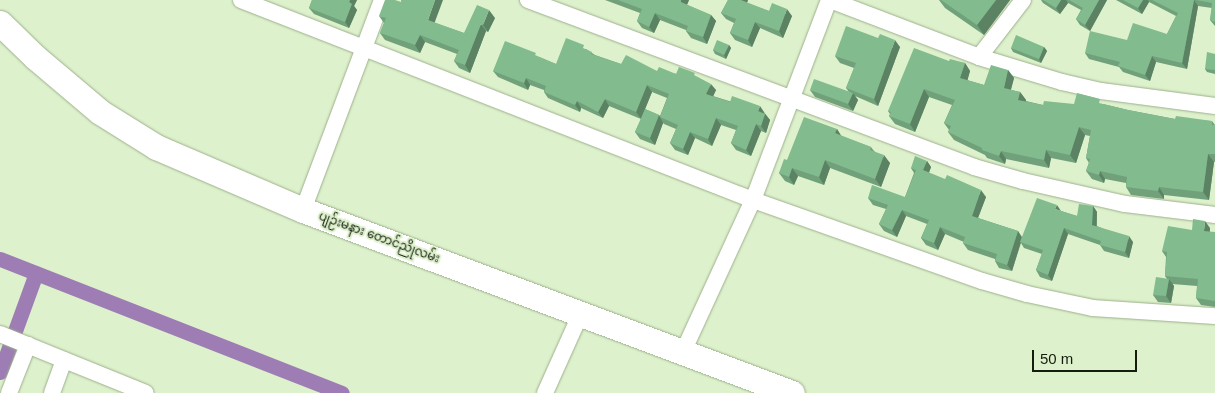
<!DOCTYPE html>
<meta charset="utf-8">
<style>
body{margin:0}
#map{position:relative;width:1215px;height:393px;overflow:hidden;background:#ddf1cc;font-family:Helvetica,"Noto Sans Myanmar",sans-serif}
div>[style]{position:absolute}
.canal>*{height:15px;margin:-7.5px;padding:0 7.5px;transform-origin:7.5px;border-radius:7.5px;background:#9d7db3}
.roads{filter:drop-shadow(0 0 1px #9db08c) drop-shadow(0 0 1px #9db08c)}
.street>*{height:16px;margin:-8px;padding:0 8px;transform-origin:8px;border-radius:8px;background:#fff}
.primary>*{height:25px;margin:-12.5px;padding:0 12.5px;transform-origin:12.5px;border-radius:12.5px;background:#fff}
.wall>*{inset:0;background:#70a17a}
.shaded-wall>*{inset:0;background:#5b8363}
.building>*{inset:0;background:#82bb8e}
span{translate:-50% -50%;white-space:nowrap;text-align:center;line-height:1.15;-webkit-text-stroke:4px #ddf1cc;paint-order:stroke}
.street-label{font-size:12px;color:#161d0f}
.scale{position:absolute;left:1032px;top:350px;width:105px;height:22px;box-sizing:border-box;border:2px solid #161d0f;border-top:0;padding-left:6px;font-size:15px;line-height:18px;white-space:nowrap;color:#161d0f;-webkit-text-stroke:4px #ddf1cc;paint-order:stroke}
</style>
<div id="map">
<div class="canal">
<i style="left:0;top:259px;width:367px;rotate:21.4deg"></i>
<i style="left:0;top:372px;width:105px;rotate:-70deg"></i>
</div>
<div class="roads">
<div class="street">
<i style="left:241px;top:0;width:550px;rotate:21.34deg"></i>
<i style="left:753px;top:200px;width:243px;rotate:19.5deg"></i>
<i style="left:982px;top:281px;width:47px;rotate:16.1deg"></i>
<i style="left:1027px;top:294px;width:67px;rotate:12deg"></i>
<i style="left:1093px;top:308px;width:122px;rotate:3.8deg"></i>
<i style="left:528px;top:0;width:476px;rotate:20.5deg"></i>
<i style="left:974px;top:167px;width:51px;rotate:15.9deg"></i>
<i style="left:1023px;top:181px;width:105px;rotate:12.7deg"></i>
<i style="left:1125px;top:204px;width:91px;rotate:7deg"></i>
<i style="left:830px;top:0;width:160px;rotate:20.9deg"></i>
<i style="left:979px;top:57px;width:87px;rotate:16.8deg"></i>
<i style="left:1062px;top:82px;width:40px;rotate:13deg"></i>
<i style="left:1101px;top:91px;width:115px;rotate:7.5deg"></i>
<i style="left:979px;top:57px;width:72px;rotate:-52.3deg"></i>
<i style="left:303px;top:210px;width:224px;rotate:-69.4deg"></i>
<i style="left:0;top:334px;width:157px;rotate:22deg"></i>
<i style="left:683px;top:352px;width:167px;rotate:-65.3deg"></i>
<i style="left:753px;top:200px;width:214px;rotate:-69.2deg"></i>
<i style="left:9px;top:393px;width:52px;rotate:-68.4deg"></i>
<i style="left:52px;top:393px;width:35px;rotate:-70deg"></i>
<i style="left:545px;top:393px;width:88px;rotate:-65.8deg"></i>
</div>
<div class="primary">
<i style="left:0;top:23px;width:49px;rotate:44.2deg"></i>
<i style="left:35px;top:57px;width:85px;rotate:40.2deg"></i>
<i style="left:100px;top:112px;width:66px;rotate:32deg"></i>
<i style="left:156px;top:147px;width:160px;rotate:23.2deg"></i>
<i style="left:303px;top:210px;width:522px;rotate:20.52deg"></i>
</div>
</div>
<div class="wall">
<i style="clip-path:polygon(312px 0,357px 0,354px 6px,357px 10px,349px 28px,314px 14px,309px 8px)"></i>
<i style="clip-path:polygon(605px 0,689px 0,687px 5px,711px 15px,716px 21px,707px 44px,691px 38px,686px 31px,686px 30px,660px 20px,654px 33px,642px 28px,637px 21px,640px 13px)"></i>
<i style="clip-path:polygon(728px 0,748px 0,747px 3px,769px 11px,792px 16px,783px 38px,760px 28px,752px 47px,735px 40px,730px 33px,734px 23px,726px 19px,721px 13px)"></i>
<i style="clip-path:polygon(939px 0,1010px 0,984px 35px,945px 8px)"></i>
<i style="clip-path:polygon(1041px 0,1107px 0,1090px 31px,1080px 25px,1076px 19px,1081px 10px,1068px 3px,1060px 14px,1043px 3px)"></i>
<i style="clip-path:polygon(1116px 0,1215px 0,1215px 26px,1210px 20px,1212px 8px,1198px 6px,1187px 69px,1156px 62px,1150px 81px,1123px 72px,1119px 67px,1089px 59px,1085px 53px,1127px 40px,1167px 34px,1176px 16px,1149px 2px,1142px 14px)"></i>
<i style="clip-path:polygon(379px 16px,435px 23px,464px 33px,495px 18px,488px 32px,486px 31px,470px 73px,459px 68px,454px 61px,457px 54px,425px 42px,420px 53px,385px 40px,380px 33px,384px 23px)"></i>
<i style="clip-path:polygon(729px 45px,731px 48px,726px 59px,715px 54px,713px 50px)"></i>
<i style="clip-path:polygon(900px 47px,878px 106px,855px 96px,858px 100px,853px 111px,815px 97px,810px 90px,849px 92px,846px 88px,854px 68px,840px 63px,835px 56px)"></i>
<i style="clip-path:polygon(1044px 47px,1047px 51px,1041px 63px,1013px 52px,1011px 48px)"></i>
<i style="clip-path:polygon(evenodd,586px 49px,595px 55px,621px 64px,657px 71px,697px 77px,716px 90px,713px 96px,764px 112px,770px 120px,766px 133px,761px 131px,751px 156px,736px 150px,731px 143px,736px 130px,721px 125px,712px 146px,695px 138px,688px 155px,675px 150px,670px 143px,676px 129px,664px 124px,663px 123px,655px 145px,640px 139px,635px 132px,641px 119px,609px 106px,603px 118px,581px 108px,580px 112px,548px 98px,544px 92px,544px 90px,530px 85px,528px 90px,498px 77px,493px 71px,539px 57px,556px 64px,586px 49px,652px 92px,667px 98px,660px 116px,659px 115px,645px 109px,652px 92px)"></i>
<i style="clip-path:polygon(1215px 54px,1215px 74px,1207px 72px,1205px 69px)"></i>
<i style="clip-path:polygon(949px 61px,965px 63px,970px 71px,967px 80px,984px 85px,1008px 70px,1014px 78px,1011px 90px,1020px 92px,1026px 100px,1026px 101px,1043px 105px,1074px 104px,1103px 104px,1128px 110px,1175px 119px,1212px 121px,1215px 125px,1215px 162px,1214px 162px,1209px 200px,1164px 195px,1164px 199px,1131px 195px,1126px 187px,1126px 183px,1105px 179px,1104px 183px,1092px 179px,1086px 171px,1089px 163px,1086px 158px,1090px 136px,1085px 135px,1076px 163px,1051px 158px,1049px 168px,1006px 159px,1005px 164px,987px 158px,985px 155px,954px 140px,948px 132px,949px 130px,944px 123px,952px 105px,929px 97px,915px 132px,895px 124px,889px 116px,890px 114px,888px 111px)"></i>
<i style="clip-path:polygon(837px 129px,841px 136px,871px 147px,874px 151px,890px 163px,881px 187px,830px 168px,824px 185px,798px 176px,794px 185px,785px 181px,779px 173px,787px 160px)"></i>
<i style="clip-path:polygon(927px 161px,931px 167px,929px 173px,986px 197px,978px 218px,1018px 231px,1022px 237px,1061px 211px,1077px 216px,1093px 206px,1097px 212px,1097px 226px,1133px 242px,1129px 258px,1104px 251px,1100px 245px,1068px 234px,1052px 281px,1040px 277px,1036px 270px,1042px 254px,1024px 248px,1021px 243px,1012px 271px,999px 268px,995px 261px,995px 259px,968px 250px,963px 243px,964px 242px,945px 234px,938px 250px,926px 245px,921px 238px,927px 224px,906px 216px,897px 237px,884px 231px,879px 224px,886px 209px,873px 205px,868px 198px,905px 197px,914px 173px,911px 168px)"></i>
<i style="clip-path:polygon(1210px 228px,1210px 232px,1215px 232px,1215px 307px,1201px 305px,1196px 298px,1197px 286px,1172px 284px,1174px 286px,1171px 303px,1158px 302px,1153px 295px,1167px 279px,1165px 276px,1166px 257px,1162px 251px,1192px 230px)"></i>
</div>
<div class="shaded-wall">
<i style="clip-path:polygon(350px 0,357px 0,354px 6px,357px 10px,349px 28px,345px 22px)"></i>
<i style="clip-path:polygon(435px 0,443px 0,433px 27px,428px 20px)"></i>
<i style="clip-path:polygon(681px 0,689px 0,685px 9px,681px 2px)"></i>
<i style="clip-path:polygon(741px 0,748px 0,745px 7px)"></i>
<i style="clip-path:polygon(996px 0,1010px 0,984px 35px,977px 25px)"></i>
<i style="clip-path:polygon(1061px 0,1066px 0,1068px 3px,1060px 14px,1056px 8px)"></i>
<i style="clip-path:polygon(1099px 0,1107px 0,1090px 31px,1085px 25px)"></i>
<i style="clip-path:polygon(1143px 0,1148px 0,1149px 2px,1142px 14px,1138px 8px)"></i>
<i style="clip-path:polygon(1194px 0,1198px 6px,1187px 69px,1182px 63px)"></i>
<i style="clip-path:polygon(787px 9px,792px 16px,783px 38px,779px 31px)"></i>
<i style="clip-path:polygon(489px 10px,495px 18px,488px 32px,483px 25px)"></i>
<i style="clip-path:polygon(655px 13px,660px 20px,654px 33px,649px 27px)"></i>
<i style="clip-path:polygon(711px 15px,716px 21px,707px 44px,703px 37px)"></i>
<i style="clip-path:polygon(755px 22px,760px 28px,752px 47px,748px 40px)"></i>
<i style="clip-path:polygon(481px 24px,486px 31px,470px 73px,465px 65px)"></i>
<i style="clip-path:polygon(420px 35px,425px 42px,420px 53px,415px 45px)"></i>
<i style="clip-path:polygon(895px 40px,900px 47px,878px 106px,874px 99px)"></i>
<i style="clip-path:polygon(729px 45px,731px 48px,726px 59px,724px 55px)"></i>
<i style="clip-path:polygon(1044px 47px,1047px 51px,1041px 63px,1039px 59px)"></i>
<i style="clip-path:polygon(1152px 56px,1156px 62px,1150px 81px,1145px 75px)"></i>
<i style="clip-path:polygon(965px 63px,970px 71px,966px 86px,960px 78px)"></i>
<i style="clip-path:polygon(1008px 70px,1014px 78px,1009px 96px,1004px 88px)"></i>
<i style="clip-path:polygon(526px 78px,530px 85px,528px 90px,524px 83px)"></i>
<i style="clip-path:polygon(711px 84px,716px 90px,711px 101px,706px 94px)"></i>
<i style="clip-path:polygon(647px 85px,652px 92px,641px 119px,636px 112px)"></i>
<i style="clip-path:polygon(924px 89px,929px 97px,915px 132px,910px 124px)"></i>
<i style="clip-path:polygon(1020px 92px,1026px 100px,1024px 108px,1018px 100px)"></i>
<i style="clip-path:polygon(853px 93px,858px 100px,853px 111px,848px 104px)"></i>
<i style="clip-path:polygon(605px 99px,609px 106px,603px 118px,598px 112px)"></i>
<i style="clip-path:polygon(577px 101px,581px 108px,580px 112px,575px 105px)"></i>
<i style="clip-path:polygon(760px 106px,764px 112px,762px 117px,758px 111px)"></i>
<i style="clip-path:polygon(765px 114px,770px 120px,766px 133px,761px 126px)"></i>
<i style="clip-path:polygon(659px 115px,663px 123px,655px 145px,650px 138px)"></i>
<i style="clip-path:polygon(716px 118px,721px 125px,712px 146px,708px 139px)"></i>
<i style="clip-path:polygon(756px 124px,761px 131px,751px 156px,746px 150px)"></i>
<i style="clip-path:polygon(1079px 127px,1085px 135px,1076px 163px,1070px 155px)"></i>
<i style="clip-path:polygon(837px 129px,842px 137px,835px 133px)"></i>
<i style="clip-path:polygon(690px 132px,695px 138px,688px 155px,683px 149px)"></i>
<i style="clip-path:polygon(1046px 150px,1051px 158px,1049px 168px,1044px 160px)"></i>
<i style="clip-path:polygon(1001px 151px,1006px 159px,1005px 164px,999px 156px)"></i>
<i style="clip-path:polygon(1208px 154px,1214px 162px,1209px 200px,1203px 192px)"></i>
<i style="clip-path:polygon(884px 155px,890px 163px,881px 187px,875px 179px)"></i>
<i style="clip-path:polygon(825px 160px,830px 168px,824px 185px,819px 177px)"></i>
<i style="clip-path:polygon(927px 161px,931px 167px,927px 177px,923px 170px)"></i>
<i style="clip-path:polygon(792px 168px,798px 176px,794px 185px,789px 177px)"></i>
<i style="clip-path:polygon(1100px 171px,1105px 179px,1104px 183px,1099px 175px)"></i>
<i style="clip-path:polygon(1159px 187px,1164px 195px,1164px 199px,1158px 191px)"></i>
<i style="clip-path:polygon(981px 190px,986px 197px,976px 223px,972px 216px)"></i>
<i style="clip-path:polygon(1057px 205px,1061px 211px,1055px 209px)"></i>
<i style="clip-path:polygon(1093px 206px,1097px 212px,1096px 231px,1092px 225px)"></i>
<i style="clip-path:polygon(902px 210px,906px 216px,897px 237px,892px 230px)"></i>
<i style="clip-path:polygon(1205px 221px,1210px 228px,1209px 239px,1204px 231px)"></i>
<i style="clip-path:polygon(940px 227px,945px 234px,938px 250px,934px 243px)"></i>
<i style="clip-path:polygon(1064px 228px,1068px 234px,1052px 281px,1048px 275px)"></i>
<i style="clip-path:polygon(1018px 231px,1022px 238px,1012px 271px,1007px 265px)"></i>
<i style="clip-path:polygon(1129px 236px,1133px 242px,1129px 258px,1125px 252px)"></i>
<i style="clip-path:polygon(1169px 279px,1174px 286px,1171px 303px,1166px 296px)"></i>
</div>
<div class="building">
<i style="clip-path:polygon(312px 0,350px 0,349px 2px,352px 4px,345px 22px,309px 8px)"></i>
<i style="clip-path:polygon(385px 0,395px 0,401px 2px,401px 0,435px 0,428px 20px,464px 33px,477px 5px,489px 10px,483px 25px,481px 24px,465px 65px,454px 61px,459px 50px,420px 35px,415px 45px,380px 33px,386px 18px,379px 16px)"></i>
<i style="clip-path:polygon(618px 0,681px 0,681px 2px,711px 15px,703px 37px,686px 31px,688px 26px,655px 13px,649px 27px,637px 21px,642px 9px)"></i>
<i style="clip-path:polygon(728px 0,741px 0,769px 11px,772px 3px,787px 9px,779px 31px,755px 22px,748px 40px,730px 33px,736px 19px,721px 13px)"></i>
<i style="clip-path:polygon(941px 0,996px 0,977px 25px)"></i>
<i style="clip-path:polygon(1043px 0,1061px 0,1056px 8px)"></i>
<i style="clip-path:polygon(1069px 0,1099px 0,1085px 25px,1076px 19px,1083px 8px)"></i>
<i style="clip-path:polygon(1123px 0,1143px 0,1138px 8px)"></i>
<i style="clip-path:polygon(1152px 0,1194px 0,1182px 63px,1152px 56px,1145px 75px,1118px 66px,1120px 62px,1085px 53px,1090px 31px,1127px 40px,1133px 23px,1167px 34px,1178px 13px)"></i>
<i style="clip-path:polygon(1196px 0,1215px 0,1215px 22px,1210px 20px,1212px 3px)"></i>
<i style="clip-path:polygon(846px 26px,878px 38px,880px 34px,895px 40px,874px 99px,846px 88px,856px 63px,835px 56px)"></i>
<i style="clip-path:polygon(1016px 35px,1044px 47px,1039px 59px,1011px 48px)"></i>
<i style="clip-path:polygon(566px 38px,584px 45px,583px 48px,592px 52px,591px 54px,621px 64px,626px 55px,657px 71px,659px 67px,676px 74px,679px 67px,695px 73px,694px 75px,711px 84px,706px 94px,730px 102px,732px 96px,760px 106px,758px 111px,765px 114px,761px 126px,756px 124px,746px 150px,731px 143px,738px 126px,716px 118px,708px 139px,690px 132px,683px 149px,670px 143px,678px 125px,660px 117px,669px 94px,647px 85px,636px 112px,605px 99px,598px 112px,577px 101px,575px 105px,544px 92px,546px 86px,526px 78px,524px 83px,493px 71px,505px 41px,536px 53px,535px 55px,556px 64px)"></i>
<i style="clip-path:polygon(717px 40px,729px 45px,724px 55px,713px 50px)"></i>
<i style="clip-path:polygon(914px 48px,949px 61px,950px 59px,965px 63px,960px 78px,984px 85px,991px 65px,1008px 70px,1004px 88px,1020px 92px,1018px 100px,1043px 105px,1044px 101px,1074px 104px,1077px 93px,1100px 99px,1099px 103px,1128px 110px,1175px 119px,1176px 116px,1212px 121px,1212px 125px,1215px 125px,1215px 154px,1208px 154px,1203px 192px,1159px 187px,1158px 191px,1126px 187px,1127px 177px,1100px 171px,1099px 175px,1086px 171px,1090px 159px,1086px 158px,1091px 130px,1079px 127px,1070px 155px,1046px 150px,1044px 160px,1001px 151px,999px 156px,982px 150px,982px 148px,948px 132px,951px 126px,944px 123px,955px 100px,924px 89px,910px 124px,889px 116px,891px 112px,888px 111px)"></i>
<i style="clip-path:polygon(1207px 52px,1215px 54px,1215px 70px,1205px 69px)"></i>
<i style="clip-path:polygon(814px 79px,853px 93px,848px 104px,810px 90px)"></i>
<i style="clip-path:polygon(645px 109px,659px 115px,650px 138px,635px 132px)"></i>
<i style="clip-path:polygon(804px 117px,837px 129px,835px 133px,871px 147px,870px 150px,884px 155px,875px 179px,825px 160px,819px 177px,792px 168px,789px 177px,779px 173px,784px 159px,787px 160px)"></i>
<i style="clip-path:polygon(915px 156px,927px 161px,923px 170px,945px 179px,947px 175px,981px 190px,972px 216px,1018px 231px,1007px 265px,995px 261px,997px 254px,963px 243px,965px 237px,940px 227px,934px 243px,921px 238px,929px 220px,902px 210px,892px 230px,879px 224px,888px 205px,868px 198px,872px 185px,905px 197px,916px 170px,911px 168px)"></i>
<i style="clip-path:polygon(1037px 198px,1057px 205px,1055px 209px,1077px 216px,1079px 204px,1093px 206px,1092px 225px,1129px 236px,1125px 252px,1100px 245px,1101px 241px,1064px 228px,1048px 275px,1036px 270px,1043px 250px,1020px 242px)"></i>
<i style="clip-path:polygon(1193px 219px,1205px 221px,1204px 231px,1215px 232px,1215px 301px,1196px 298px,1198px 279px,1165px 276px,1167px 252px,1162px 251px,1168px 226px,1192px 230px)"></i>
<i style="clip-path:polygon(1156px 277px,1169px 279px,1166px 296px,1153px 295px)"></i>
</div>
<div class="street-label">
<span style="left:379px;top:238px;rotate:20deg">ပျဉ်းမနား တောင်ညိုလမ်း</span>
</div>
<div class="scale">50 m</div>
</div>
